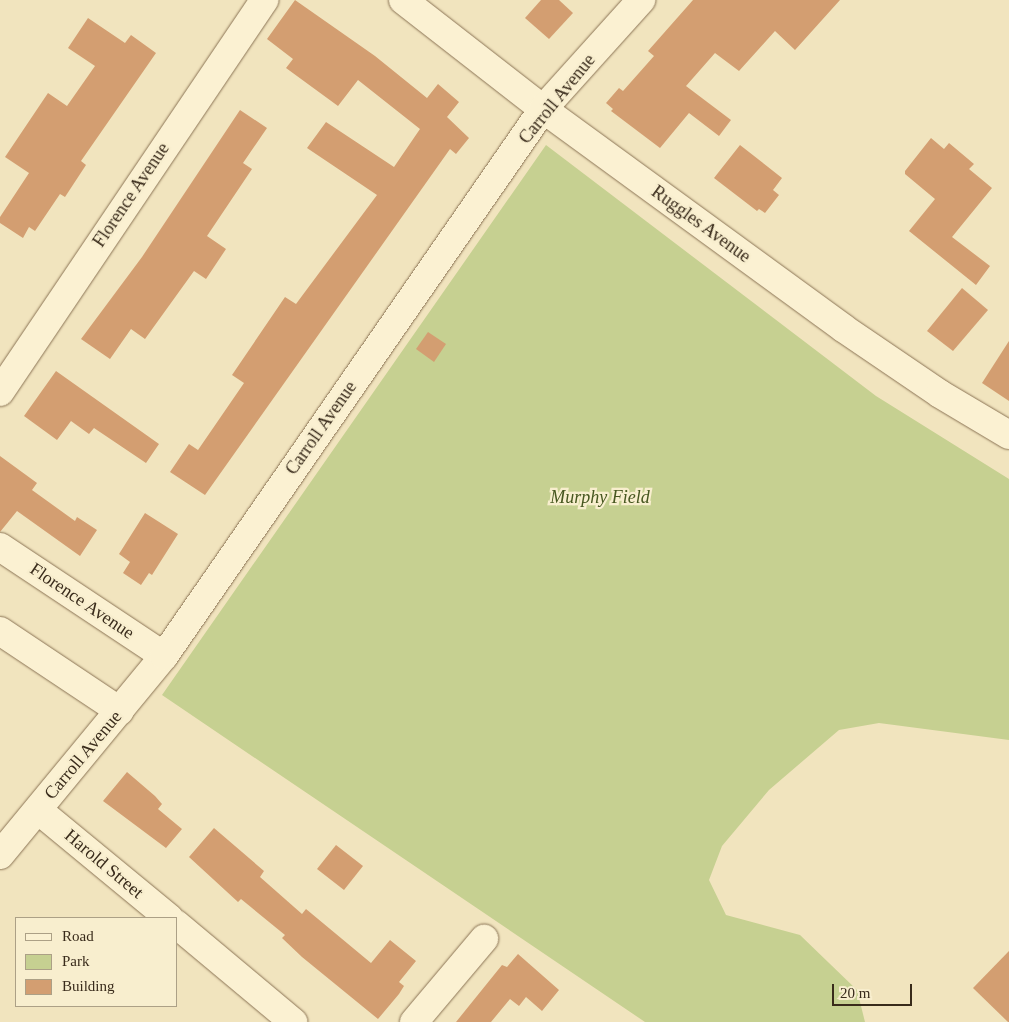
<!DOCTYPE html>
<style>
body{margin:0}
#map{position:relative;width:1009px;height:1022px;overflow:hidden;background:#f1e4be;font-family:"Times New Roman",serif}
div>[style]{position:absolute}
.green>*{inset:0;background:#c6d091}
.building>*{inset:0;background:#d39e71}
.roads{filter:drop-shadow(0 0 1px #8b7455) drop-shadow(0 0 1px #8b7455)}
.minor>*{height:28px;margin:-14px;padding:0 14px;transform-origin:14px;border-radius:14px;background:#fbf1d2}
span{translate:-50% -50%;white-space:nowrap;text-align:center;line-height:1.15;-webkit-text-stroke:4.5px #f8eece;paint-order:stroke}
.street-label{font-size:18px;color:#392b1b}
.park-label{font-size:18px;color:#475720;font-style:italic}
.legend{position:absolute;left:15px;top:917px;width:162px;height:90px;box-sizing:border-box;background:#f8eece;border:1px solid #aca086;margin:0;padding:6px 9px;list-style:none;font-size:15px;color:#392b1b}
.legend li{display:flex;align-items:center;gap:10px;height:25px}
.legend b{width:25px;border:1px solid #aca086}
.scale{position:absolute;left:832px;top:984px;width:80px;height:22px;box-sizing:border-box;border:2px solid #392b1b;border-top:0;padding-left:6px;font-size:15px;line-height:18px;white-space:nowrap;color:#392b1b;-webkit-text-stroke:4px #f8eece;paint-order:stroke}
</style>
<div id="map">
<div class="green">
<i style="clip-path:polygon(546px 145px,876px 396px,1009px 479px,1009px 740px,879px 723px,839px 730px,769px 790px,722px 846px,709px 880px,726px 915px,800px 935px,857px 990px,865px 1022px,645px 1022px,162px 695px)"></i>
</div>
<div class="building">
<i style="clip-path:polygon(295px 0,375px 56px,427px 98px,438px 84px,459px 102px,447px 117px,469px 138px,456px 154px,450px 149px,205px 495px,170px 472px,189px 444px,198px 450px,244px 383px,232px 375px,285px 297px,296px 304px,377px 195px,307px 148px,326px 122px,394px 167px,420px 129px,358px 80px,338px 106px,286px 68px,293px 59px,267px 39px)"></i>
<i style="clip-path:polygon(541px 0,559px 0,573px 13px,549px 39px,525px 18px)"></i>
<i style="clip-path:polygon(693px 0,840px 0,795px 50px,775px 31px,739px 71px,715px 53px,686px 86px,731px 120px,719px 136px,689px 113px,660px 148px,611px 111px,613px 109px,606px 103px,619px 88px,623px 91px,654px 56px,648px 51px)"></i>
<i style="clip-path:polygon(88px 18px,125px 43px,131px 35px,156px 53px,81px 161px,86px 165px,65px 197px,60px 194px,35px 231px,29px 227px,23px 238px,0 223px,0 217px,29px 173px,5px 157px,48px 93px,67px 106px,95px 66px,68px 48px)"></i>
<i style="clip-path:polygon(240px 110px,267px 128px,243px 163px,252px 169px,207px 236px,226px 249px,206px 279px,194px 271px,145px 339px,131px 329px,110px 359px,81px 339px,142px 257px)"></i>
<i style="clip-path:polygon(931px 138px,944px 149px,949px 143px,974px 164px,969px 169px,992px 188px,952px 237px,990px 266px,976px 285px,909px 231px,935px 199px,905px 174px,905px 171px)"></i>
<i style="clip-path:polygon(740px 145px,782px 178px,773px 190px,779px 195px,765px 213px,759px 209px,757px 211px,714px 178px)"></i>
<i style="clip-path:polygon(962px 288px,988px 310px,953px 351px,927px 331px)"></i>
<i style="clip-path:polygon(428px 332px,446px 344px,434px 362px,416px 349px)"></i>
<i style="clip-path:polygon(1009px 341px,1009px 401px,982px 383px)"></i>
<i style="clip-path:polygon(56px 371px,159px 444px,146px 463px,94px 428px,89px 434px,71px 421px,57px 440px,24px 416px)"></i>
<i style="clip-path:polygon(0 456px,37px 483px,32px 490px,75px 521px,77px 517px,97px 530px,80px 556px,17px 511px,0 532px)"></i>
<i style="clip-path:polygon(145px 513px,178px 534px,152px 575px,149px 573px,141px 585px,123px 573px,130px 562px,119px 554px)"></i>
<i style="clip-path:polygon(127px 772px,155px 796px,162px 804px,158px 809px,182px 829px,166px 848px,103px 801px)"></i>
<i style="clip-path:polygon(214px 828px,264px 871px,260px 877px,302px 914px,306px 909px,371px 963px,390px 940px,416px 961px,399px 982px,404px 986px,399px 994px,378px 1019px,302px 957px,282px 938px,285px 935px,241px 899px,238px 902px,189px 857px)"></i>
<i style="clip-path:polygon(336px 845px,363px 866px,344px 890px,317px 869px)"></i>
<i style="clip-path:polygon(1009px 951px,1009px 1022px,1008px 1022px,973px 988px)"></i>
<i style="clip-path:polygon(518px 954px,559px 990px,542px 1011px,526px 997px,519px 1006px,510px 999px,491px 1022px,456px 1022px,502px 965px,507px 967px)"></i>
</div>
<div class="roads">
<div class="minor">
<i style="left:403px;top:0;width:177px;rotate:37.9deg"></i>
<i style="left:543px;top:109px;width:371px;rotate:36.1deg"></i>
<i style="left:843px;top:328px;width:117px;rotate:34.2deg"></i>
<i style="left:940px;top:394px;width:80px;rotate:30.7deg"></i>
<i style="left:0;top:392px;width:473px;rotate:-56deg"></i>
<i style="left:0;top:547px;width:197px;rotate:33.6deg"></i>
<i style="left:0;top:631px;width:144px;rotate:33.7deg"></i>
<i style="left:38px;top:810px;width:170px;rotate:39.5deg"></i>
<i style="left:0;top:855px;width:258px;rotate:-50.5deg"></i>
<i style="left:164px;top:656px;width:665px;rotate:-55.28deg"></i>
<i style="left:543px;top:109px;width:147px;rotate:-48deg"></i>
<i style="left:176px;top:924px;width:153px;rotate:39.9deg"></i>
<i style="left:414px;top:1022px;width:109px;rotate:-49.9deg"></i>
</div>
</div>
<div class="street-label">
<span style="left:557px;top:99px;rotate:-51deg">Carroll Avenue</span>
<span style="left:131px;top:195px;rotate:-56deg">Florence Avenue</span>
<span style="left:701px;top:224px;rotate:36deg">Ruggles Avenue</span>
<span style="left:321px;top:428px;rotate:-55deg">Carroll Avenue</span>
<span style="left:82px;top:601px;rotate:34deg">Florence Avenue</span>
<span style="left:83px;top:755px;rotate:-50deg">Carroll Avenue</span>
<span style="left:104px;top:864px;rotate:40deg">Harold Street</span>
</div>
<div class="park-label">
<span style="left:600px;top:497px">Murphy Field</span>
</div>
<ul class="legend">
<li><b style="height:6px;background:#fbf1d2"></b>Road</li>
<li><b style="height:14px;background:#c6d091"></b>Park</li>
<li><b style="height:14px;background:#d39e71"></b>Building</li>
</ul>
<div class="scale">20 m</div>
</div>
